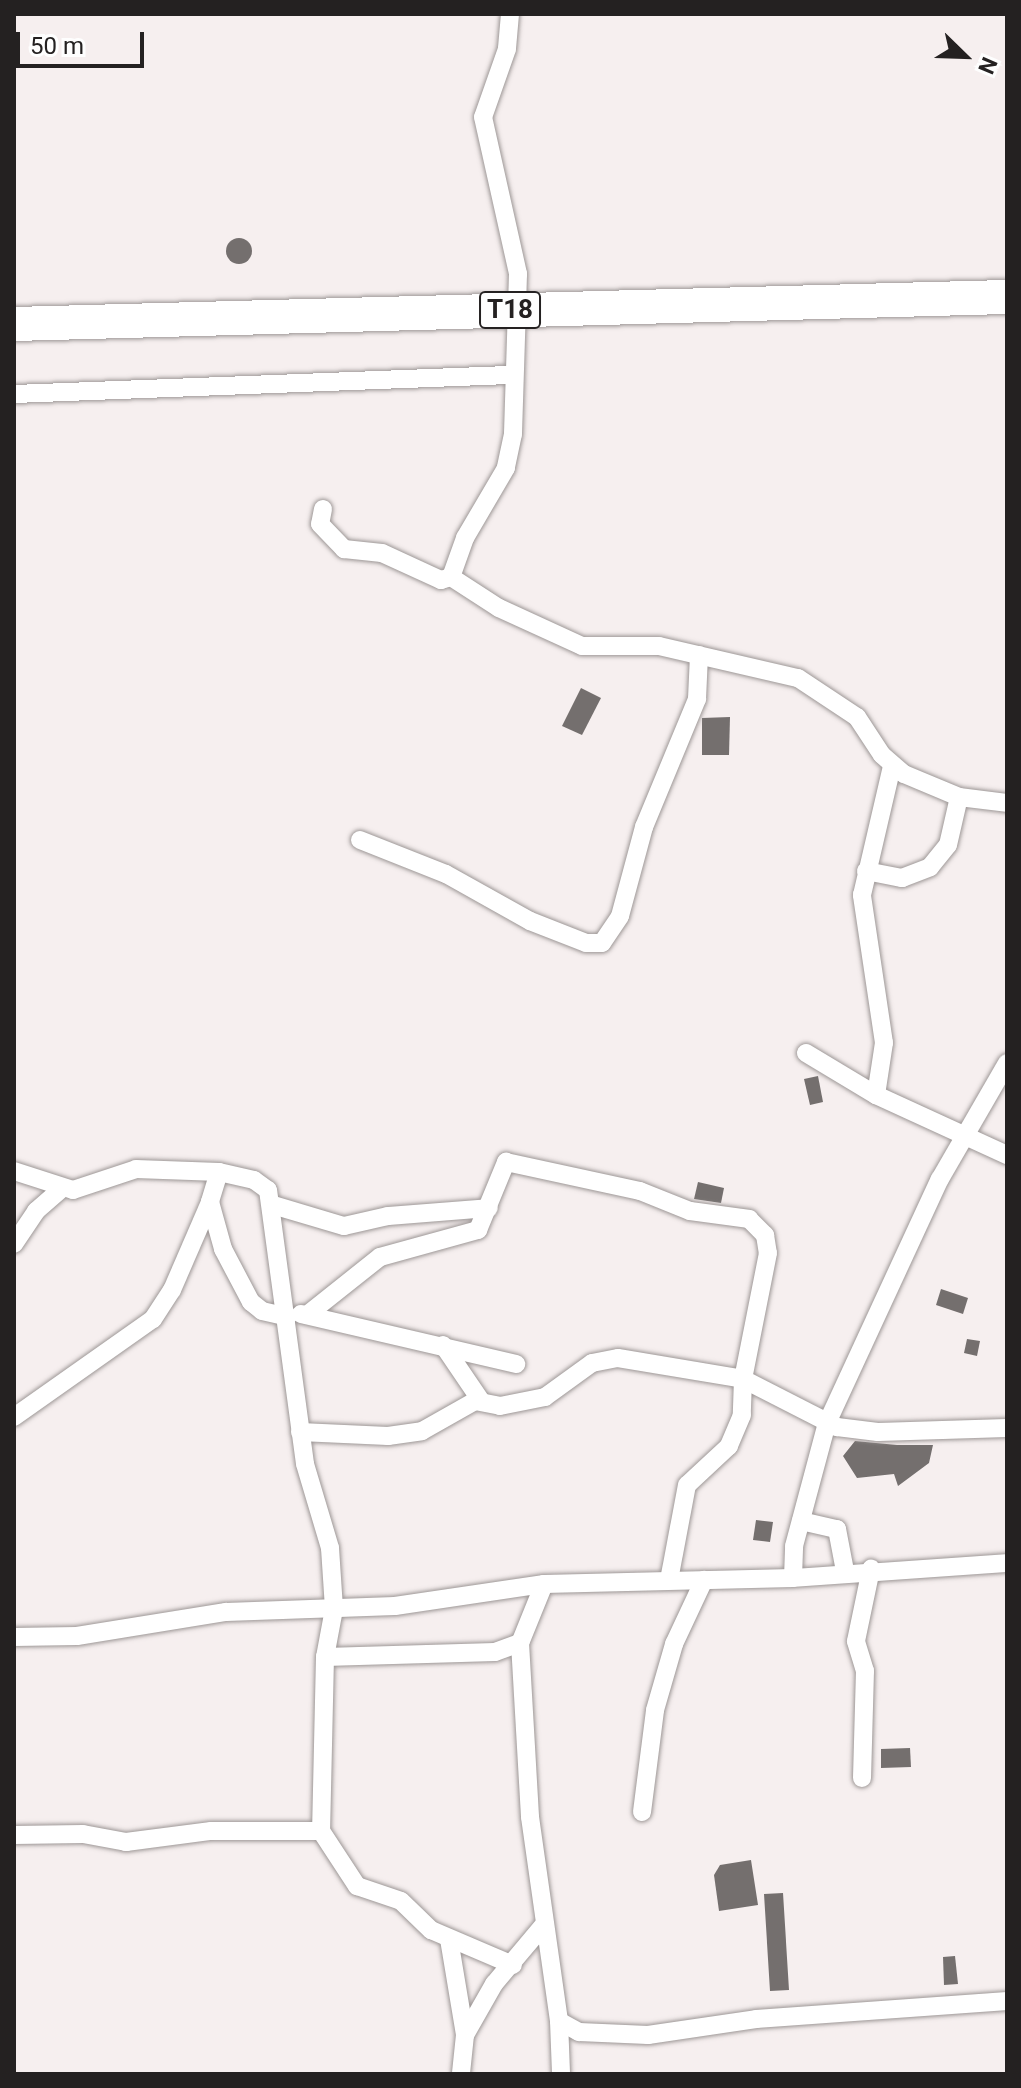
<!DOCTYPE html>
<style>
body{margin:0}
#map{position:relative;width:1021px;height:2088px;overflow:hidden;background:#f6efef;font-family:Roboto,sans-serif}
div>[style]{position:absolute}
.building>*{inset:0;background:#746f6e}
.round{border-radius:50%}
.roads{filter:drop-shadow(0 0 2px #9d9796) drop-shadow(0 0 2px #9d9796)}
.street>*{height:18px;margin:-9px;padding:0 9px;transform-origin:9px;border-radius:9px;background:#fff}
.highway>*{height:34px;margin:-17px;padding:0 17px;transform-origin:17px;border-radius:17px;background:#fff}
span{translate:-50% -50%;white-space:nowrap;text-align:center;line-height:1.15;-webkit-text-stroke:6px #fefefe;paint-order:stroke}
.shield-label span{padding:2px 6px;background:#fefefe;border:2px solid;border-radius:6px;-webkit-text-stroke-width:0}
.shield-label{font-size:26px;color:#242121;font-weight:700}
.frame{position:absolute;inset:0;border:16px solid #242121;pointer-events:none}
.north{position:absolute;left:925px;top:16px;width:80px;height:80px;-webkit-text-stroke:6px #fefefe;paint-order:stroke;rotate:113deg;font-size:22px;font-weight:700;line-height:32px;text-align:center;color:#242121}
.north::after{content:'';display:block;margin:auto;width:28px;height:36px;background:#242121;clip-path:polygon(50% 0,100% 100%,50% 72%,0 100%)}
.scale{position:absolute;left:16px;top:32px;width:128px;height:36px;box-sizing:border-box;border:4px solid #242121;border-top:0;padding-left:10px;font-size:24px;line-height:28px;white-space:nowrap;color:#242121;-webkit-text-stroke:6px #fefefe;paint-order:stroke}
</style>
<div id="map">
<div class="building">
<i class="round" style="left:226px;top:238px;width:26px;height:26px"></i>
<i style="clip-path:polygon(581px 688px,601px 698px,582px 735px,562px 726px)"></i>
<i style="clip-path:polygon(730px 717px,729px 755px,702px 755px,702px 718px)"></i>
<i style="clip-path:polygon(818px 1076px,823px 1102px,810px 1105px,804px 1079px)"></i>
<i style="clip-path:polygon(698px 1182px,724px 1188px,721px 1203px,694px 1199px)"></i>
<i style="clip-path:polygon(941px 1289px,968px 1298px,963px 1314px,936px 1305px)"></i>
<i style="clip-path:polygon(967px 1339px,980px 1341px,977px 1356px,964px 1353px)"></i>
<i style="clip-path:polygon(855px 1441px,897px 1445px,933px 1445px,929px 1463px,898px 1486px,894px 1474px,857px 1478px,843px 1456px)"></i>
<i style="clip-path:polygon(756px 1520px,773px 1522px,770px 1542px,753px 1540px)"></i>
<i style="clip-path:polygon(910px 1748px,911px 1767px,881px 1768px,881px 1749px)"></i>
<i style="clip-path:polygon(751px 1860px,758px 1905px,719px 1911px,714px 1875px,720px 1865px)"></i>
<i style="clip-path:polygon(783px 1893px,789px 1990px,770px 1991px,764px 1894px)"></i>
<i style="clip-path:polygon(955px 1956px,958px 1984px,944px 1985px,943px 1957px)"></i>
</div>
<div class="roads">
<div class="street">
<i style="left:510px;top:14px;width:35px;rotate:95deg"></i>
<i style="left:507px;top:49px;width:72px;rotate:109.4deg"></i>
<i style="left:483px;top:117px;width:161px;rotate:77.4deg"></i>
<i style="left:518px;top:274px;width:160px;rotate:91.8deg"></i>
<i style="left:513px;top:434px;width:35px;rotate:102deg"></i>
<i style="left:506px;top:468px;width:81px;rotate:120.4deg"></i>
<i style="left:465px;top:538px;width:41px;rotate:109.7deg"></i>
<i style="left:451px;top:577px;width:57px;rotate:32.9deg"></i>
<i style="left:499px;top:608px;width:91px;rotate:24.6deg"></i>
<i style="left:582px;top:646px;width:77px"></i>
<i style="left:659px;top:646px;width:143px;rotate:13deg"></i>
<i style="left:798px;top:678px;width:71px;rotate:33.5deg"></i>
<i style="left:857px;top:717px;width:45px;rotate:56.7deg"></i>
<i style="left:882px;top:755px;width:29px;rotate:41deg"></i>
<i style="left:904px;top:774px;width:60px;rotate:22.7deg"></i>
<i style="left:959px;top:797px;width:48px;rotate:7.1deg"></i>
<i style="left:14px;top:394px;width:499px;rotate:-2.2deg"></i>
<i style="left:323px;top:509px;width:15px;rotate:101deg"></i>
<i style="left:320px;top:524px;width:35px;rotate:46deg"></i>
<i style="left:344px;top:549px;width:38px;rotate:6deg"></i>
<i style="left:382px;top:553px;width:65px;rotate:24.6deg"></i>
<i style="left:441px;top:580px;width:10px;rotate:-17deg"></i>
<i style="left:360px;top:840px;width:92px;rotate:21.6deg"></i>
<i style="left:446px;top:874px;width:96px;rotate:29.2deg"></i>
<i style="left:530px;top:921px;width:60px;rotate:21.4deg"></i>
<i style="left:586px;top:943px;width:16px"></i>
<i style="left:602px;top:943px;width:32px;rotate:-56deg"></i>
<i style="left:620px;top:916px;width:92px;rotate:-74.9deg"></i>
<i style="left:644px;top:827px;width:139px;rotate:-67.5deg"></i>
<i style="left:697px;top:699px;width:44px;rotate:-87.4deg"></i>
<i style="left:866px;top:871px;width:37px;rotate:11deg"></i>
<i style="left:902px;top:878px;width:30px;rotate:-21deg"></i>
<i style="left:930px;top:867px;width:28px;rotate:-51deg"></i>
<i style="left:948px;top:845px;width:49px;rotate:-77.1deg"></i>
<i style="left:806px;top:1053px;width:82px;rotate:31deg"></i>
<i style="left:876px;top:1095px;width:144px;rotate:24.6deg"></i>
<i style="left:876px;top:1095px;width:53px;rotate:-81.3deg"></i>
<i style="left:884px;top:1043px;width:150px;rotate:-98.5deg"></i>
<i style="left:862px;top:895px;width:132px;rotate:-76.9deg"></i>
<i style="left:14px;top:1171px;width:62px;rotate:17.9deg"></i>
<i style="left:73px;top:1190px;width:66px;rotate:-18.4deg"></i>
<i style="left:136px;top:1169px;width:83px;rotate:2.1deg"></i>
<i style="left:219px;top:1172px;width:36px;rotate:13deg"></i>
<i style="left:254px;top:1180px;width:17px;rotate:36deg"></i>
<i style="left:268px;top:1190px;width:276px;rotate:82.3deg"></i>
<i style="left:305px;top:1464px;width:88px;rotate:73.4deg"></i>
<i style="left:330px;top:1548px;width:61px;rotate:86.2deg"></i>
<i style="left:334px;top:1609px;width:49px;rotate:100.6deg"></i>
<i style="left:325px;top:1657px;width:174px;rotate:91.3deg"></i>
<i style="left:321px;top:1831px;width:66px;rotate:56.8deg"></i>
<i style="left:357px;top:1886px;width:46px;rotate:18.8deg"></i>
<i style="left:401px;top:1901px;width:42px;rotate:44deg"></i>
<i style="left:431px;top:1930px;width:89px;rotate:23.1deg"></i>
<i style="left:219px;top:1172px;width:31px;rotate:107deg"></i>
<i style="left:210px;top:1202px;width:49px;rotate:74.5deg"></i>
<i style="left:223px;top:1249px;width:60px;rotate:62.2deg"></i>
<i style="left:251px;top:1302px;width:14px;rotate:39deg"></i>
<i style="left:262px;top:1311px;width:26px;rotate:13deg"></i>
<i style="left:273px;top:1205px;width:74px;rotate:16.5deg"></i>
<i style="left:344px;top:1226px;width:45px;rotate:-12.8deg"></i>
<i style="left:388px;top:1216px;width:101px;rotate:-4.5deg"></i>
<i style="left:14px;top:1244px;width:40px;rotate:-56deg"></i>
<i style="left:36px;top:1211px;width:35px;rotate:-41deg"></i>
<i style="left:301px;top:1314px;width:221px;rotate:13.1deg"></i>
<i style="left:307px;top:1315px;width:93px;rotate:-38.5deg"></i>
<i style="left:380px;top:1257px;width:102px;rotate:-15.4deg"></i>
<i style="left:478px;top:1230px;width:74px;rotate:-67.6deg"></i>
<i style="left:506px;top:1162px;width:137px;rotate:12.2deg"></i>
<i style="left:640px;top:1191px;width:54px;rotate:21.8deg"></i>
<i style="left:690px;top:1211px;width:60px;rotate:7.7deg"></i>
<i style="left:749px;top:1219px;width:23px;rotate:45deg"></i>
<i style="left:765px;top:1235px;width:18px;rotate:81deg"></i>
<i style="left:768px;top:1253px;width:128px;rotate:101.2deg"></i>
<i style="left:743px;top:1379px;width:36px;rotate:92deg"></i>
<i style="left:742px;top:1415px;width:34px;rotate:113deg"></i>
<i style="left:729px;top:1446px;width:57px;rotate:137.1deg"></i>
<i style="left:687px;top:1485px;width:97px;rotate:100.7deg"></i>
<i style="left:443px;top:1345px;width:68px;rotate:55.8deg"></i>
<i style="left:14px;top:1417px;width:170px;rotate:-35.2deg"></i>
<i style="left:153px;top:1319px;width:35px;rotate:-57deg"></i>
<i style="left:172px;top:1290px;width:96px;rotate:-66.6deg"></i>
<i style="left:300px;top:1432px;width:88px;rotate:2.6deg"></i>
<i style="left:388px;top:1436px;width:34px;rotate:-8deg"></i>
<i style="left:422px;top:1431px;width:61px;rotate:-29.5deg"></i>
<i style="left:475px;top:1401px;width:25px;rotate:11deg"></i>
<i style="left:500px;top:1406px;width:46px;rotate:-11.3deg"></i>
<i style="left:545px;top:1397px;width:58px;rotate:-35.9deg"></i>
<i style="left:592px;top:1363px;width:26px;rotate:-11deg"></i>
<i style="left:618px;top:1358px;width:127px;rotate:9.5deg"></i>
<i style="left:743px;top:1379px;width:106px;rotate:27.1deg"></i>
<i style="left:837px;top:1427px;width:41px;rotate:7deg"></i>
<i style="left:878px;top:1432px;width:129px;rotate:-1.8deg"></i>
<i style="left:801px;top:1521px;width:37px;rotate:13deg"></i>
<i style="left:837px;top:1529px;width:43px;rotate:79.2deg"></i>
<i style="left:793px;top:1578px;width:32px;rotate:-88deg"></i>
<i style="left:794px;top:1546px;width:127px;rotate:-75deg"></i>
<i style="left:827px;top:1423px;width:269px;rotate:-65.2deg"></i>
<i style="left:940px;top:1179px;width:134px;rotate:-60deg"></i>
<i style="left:544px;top:1584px;width:64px;rotate:112.1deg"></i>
<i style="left:520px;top:1643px;width:174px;rotate:86.7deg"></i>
<i style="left:530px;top:1817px;width:206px;rotate:81.9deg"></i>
<i style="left:559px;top:2021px;width:53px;rotate:87.8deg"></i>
<i style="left:14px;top:1637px;width:63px;rotate:-0.9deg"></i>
<i style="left:77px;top:1636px;width:151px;rotate:-9.2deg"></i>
<i style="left:226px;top:1612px;width:169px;rotate:-2deg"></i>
<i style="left:395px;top:1606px;width:151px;rotate:-8.4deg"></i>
<i style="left:544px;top:1584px;width:249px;rotate:-1.4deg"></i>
<i style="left:793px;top:1578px;width:215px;rotate:-4deg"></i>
<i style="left:325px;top:1657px;width:170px;rotate:-1.7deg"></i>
<i style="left:495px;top:1652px;width:27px;rotate:-20deg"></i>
<i style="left:862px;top:1778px;width:107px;rotate:-88.4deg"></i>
<i style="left:865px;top:1671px;width:31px;rotate:-107deg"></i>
<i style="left:856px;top:1641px;width:74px;rotate:-78.2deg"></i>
<i style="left:642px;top:1812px;width:103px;rotate:-82.7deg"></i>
<i style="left:655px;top:1710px;width:69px;rotate:-73.9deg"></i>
<i style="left:674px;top:1644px;width:71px;rotate:-64.9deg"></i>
<i style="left:14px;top:1835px;width:69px;rotate:-0.8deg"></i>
<i style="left:83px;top:1834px;width:44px;rotate:10.5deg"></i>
<i style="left:126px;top:1842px;width:86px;rotate:-7.4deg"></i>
<i style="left:211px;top:1831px;width:110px"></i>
<i style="left:449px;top:1939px;width:97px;rotate:80.5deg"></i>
<i style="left:465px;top:2035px;width:39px;rotate:96deg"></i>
<i style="left:559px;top:2021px;width:23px;rotate:29deg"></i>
<i style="left:579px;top:2032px;width:69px;rotate:2.5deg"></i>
<i style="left:648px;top:2035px;width:109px;rotate:-8.4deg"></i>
<i style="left:756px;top:2019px;width:252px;rotate:-4.1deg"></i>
<i style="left:465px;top:2035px;width:59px;rotate:-60.4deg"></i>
<i style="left:494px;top:1984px;width:75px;rotate:-49.9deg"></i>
</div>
<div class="highway">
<i style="left:14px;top:324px;width:993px;rotate:-1.56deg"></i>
</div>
</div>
<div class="shield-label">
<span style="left:510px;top:310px">T18</span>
</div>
<div class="frame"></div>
<div class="north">N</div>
<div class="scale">50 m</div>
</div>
